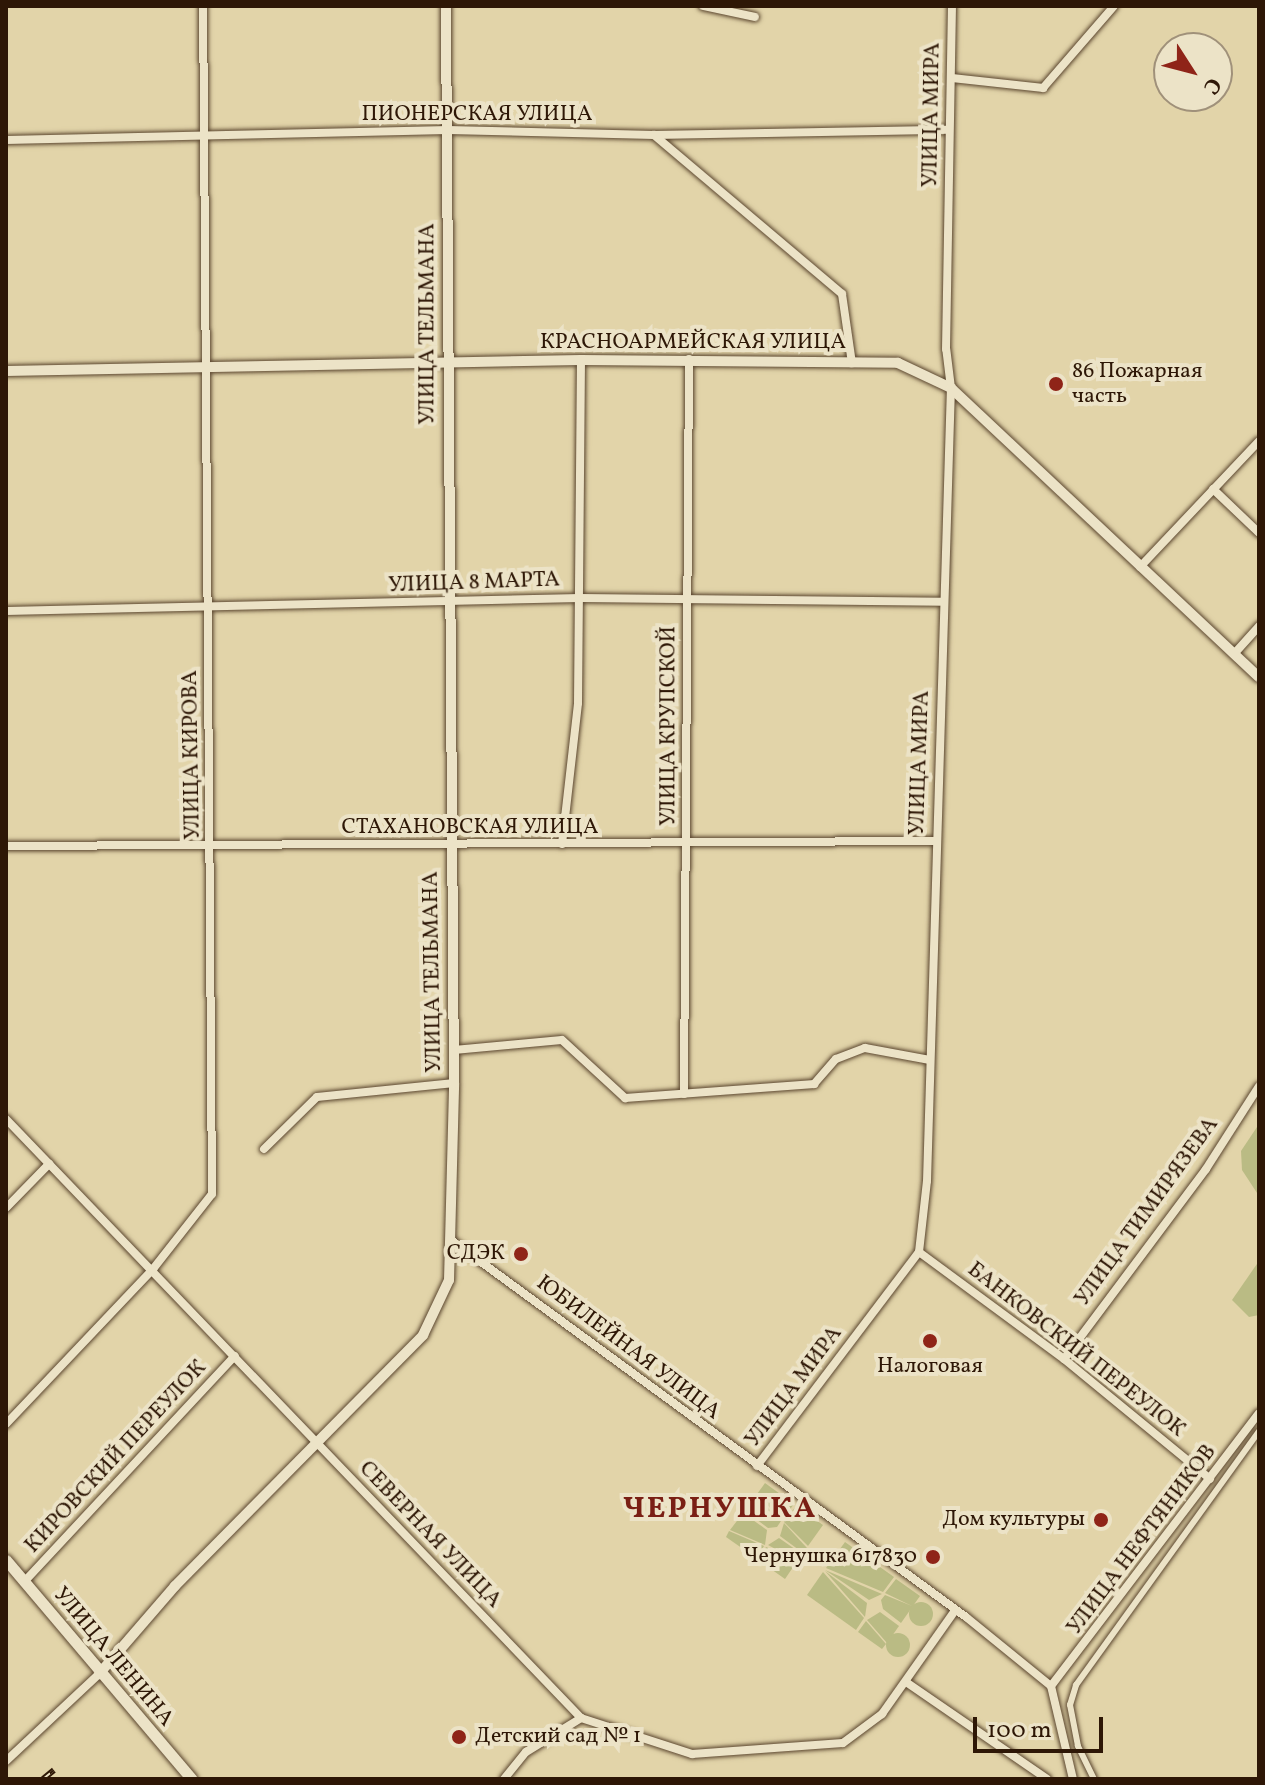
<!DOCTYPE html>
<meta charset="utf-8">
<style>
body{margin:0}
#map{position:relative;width:1265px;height:1785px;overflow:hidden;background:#e2d4a9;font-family:Vollkorn,serif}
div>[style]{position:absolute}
.green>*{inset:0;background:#babb84}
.round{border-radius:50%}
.roads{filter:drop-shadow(0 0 2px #5b462f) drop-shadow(0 0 2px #5b462f)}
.pedestrian>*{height:6px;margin:-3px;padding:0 3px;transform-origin:3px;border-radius:3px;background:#ece3c7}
.minor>*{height:8px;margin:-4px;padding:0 4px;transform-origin:4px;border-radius:4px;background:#ece3c7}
.tertiary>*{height:10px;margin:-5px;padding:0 5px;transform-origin:5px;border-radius:5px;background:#ece3c7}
.secondary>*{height:11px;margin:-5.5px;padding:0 5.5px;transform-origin:5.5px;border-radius:5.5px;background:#ece3c7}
.rail>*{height:6px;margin-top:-3px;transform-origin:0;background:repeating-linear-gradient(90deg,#ece3c7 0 9px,#2e1706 0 18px);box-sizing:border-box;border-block:2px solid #2e1706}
.dots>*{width:22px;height:22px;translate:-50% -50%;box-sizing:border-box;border:4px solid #ece3c7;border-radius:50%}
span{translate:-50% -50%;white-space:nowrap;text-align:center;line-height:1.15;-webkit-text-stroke:8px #ece3c7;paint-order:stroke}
.street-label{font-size:22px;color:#2e1706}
.poi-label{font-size:22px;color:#2e1706}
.left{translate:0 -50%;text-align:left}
.right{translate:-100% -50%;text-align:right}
.district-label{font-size:30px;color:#7a1f14;font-weight:700;letter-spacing:2px}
.frame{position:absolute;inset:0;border:8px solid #2e1706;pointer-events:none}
.north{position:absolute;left:1153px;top:32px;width:80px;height:80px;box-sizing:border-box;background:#ece3c7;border:2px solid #a0917a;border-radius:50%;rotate:126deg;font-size:22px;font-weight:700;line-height:32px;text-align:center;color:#2e1706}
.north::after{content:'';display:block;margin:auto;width:28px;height:36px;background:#8f2418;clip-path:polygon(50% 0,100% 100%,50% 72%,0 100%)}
.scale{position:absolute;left:973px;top:1717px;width:130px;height:36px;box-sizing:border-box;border:4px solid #2e1706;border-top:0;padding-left:10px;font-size:24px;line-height:28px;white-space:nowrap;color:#2e1706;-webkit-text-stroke:6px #ece3c7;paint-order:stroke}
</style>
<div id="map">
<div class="green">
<i style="clip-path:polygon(1259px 1124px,1259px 1196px,1242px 1170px,1241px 1151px)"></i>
<i style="clip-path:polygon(1259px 1261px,1259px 1315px,1249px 1317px,1232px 1300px)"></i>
<i style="clip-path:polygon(765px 1483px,794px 1504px,782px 1520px,757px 1494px)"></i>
<i style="clip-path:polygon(756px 1496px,781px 1521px,777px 1527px,768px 1528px,745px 1511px)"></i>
<i style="clip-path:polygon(796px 1506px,823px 1525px,808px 1546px,784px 1522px)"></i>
<i style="clip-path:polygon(743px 1513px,767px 1530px,765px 1545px,730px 1530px)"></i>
<i style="clip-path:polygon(784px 1523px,807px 1548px,803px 1553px,780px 1536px)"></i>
<i style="clip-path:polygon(729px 1531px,764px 1546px,756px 1558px,726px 1537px)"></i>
<i style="clip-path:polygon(779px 1538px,802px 1554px,785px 1579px,758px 1560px,766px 1547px,792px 1558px,768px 1545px)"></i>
<i style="clip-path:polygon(845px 1542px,894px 1577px,883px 1592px,826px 1568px)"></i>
<i style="clip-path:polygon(825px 1570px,882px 1594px,869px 1600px)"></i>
<i style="clip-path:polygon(825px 1571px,867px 1603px,865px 1617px)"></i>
<i style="clip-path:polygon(823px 1572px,864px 1618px,856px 1630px,807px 1595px)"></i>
<i style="clip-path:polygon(896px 1579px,920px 1596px,901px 1623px,883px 1609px,881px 1600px,885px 1595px,912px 1606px,885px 1593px)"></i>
<i class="round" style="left:909px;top:1602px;width:24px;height:24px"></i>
<i style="clip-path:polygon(880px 1612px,899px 1626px,887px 1643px,867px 1620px)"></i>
<i style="clip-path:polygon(866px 1621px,886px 1644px,882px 1649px,858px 1632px)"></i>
<i class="round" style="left:886px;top:1633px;width:24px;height:24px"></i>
</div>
<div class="roads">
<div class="pedestrian">
<i style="left:1094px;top:1779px;width:37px;rotate:-116deg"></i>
<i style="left:1078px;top:1746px;width:42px;rotate:-101deg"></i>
<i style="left:1070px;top:1705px;width:21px;rotate:-73deg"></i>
<i style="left:1076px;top:1685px;width:313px;rotate:-54.2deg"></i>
</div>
<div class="minor">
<i style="left:703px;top:6px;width:53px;rotate:11.9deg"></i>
<i style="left:952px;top:78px;width:92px;rotate:6.3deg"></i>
<i style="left:1043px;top:88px;width:108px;rotate:-49.1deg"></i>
<i style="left:654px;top:135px;width:246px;rotate:40.2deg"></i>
<i style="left:842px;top:294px;width:70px;rotate:81.8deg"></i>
<i style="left:6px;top:140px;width:442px;rotate:-1.3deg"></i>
<i style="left:448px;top:130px;width:206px;rotate:1.4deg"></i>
<i style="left:654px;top:135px;width:294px;rotate:-1deg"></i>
<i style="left:1213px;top:489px;width:64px;rotate:43.7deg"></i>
<i style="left:1140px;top:567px;width:173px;rotate:-46.6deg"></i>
<i style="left:6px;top:611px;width:574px;rotate:-1.3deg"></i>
<i style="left:580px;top:598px;width:363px;rotate:0.6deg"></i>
<i style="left:1234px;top:654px;width:38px;rotate:-48deg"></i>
<i style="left:562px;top:844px;width:142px;rotate:-83.5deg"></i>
<i style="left:578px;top:703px;width:343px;rotate:-89.5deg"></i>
<i style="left:6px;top:846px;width:929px;rotate:-0.31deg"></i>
<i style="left:454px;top:1050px;width:108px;rotate:-5.3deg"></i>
<i style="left:562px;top:1040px;width:86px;rotate:42.6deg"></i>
<i style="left:625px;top:1098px;width:190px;rotate:-4.2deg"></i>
<i style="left:814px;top:1084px;width:33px;rotate:-49deg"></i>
<i style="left:836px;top:1059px;width:31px;rotate:-21deg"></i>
<i style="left:865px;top:1048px;width:66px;rotate:10.5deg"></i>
<i style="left:684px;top:1094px;width:735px;rotate:-89.61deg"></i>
<i style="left:6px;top:1119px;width:830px;rotate:46.17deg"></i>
<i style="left:581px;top:1718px;width:117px;rotate:18deg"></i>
<i style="left:692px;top:1754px;width:151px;rotate:-4.2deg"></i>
<i style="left:843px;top:1743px;width:49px;rotate:-36.6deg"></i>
<i style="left:882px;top:1714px;width:125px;rotate:-54.8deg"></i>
<i style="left:264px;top:1149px;width:74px;rotate:-44.5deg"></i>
<i style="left:317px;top:1097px;width:138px;rotate:-5.8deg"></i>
<i style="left:6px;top:1208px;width:62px;rotate:-45.7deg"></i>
<i style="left:451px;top:1240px;width:638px;rotate:36.21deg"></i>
<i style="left:966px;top:1617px;width:109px;rotate:39.1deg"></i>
<i style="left:919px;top:1252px;width:180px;rotate:36.4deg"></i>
<i style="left:1064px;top:1359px;width:189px;rotate:39.4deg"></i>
<i style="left:1064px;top:1359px;width:237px;rotate:-53.2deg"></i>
<i style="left:1206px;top:1169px;width:98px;rotate:-57.4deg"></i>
<i style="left:6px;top:1424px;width:214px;rotate:-46.5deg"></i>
<i style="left:153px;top:1269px;width:95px;rotate:-51.8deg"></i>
<i style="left:212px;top:1194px;width:1188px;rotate:-90.43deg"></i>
<i style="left:757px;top:1466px;width:268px;rotate:-52.9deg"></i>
<i style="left:919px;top:1252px;width:71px;rotate:-83.6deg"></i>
<i style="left:927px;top:1181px;width:793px;rotate:-88.27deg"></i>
<i style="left:951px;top:388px;width:39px;rotate:-97deg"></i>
<i style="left:946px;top:349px;width:343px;rotate:-89deg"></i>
<i style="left:24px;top:1582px;width:309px;rotate:-47deg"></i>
<i style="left:906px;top:1682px;width:171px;rotate:34.5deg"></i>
<i style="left:1051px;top:1686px;width:343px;rotate:-52.7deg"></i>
<i style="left:1051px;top:1686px;width:96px;rotate:76.7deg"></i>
<i style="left:6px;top:1761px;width:127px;rotate:-43.1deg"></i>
<i style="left:504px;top:1779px;width:35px;rotate:-51deg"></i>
<i style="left:526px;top:1752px;width:65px;rotate:-31.7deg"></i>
</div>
<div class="tertiary">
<i style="left:6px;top:371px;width:575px;rotate:-1.1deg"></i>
<i style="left:581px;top:360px;width:317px;rotate:0.5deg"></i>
<i style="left:898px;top:363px;width:59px;rotate:25.3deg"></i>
<i style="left:951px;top:388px;width:422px;rotate:43.2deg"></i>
<i style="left:99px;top:1674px;width:116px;rotate:-49.2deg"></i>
<i style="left:175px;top:1586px;width:353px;rotate:-45.3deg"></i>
<i style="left:423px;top:1335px;width:61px;rotate:-64.7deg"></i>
<i style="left:449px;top:1280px;width:197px;rotate:-88.5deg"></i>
<i style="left:454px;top:1083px;width:1077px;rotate:-90.43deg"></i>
</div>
<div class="secondary">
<i style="left:6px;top:1560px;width:287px;rotate:49.7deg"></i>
</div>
</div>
<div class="rail">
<i style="left:43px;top:1779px;width:14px;rotate:-39deg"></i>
</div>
<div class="dots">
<i style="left:1056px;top:384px;background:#8f2418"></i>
<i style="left:521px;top:1254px;background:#8f2418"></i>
<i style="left:930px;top:1341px;background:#8f2418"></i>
<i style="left:1101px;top:1520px;background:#8f2418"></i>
<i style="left:933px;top:1557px;background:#8f2418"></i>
<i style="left:459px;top:1737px;background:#8f2418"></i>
</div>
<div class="street-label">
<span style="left:477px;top:115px">ПИОНЕРСКАЯ УЛИЦА</span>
<span style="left:932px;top:115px;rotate:-89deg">УЛИЦА МИРА</span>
<span style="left:428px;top:324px;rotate:-90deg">УЛИЦА ТЕЛЬМАНА</span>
<span style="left:693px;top:343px">КРАСНОАРМЕЙСКАЯ УЛИЦА</span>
<span style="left:474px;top:583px;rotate:-2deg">УЛИЦА 8 МАРТА</span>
<span style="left:669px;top:726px;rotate:-90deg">УЛИЦА КРУПСКОЙ</span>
<span style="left:192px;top:755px;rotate:-91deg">УЛИЦА КИРОВА</span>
<span style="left:920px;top:763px;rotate:-88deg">УЛИЦА МИРА</span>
<span style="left:470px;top:828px">СТАХАНОВСКАЯ УЛИЦА</span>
<span style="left:433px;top:972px;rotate:-91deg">УЛИЦА ТЕЛЬМАНА</span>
<span style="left:1147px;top:1212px;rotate:-54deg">УЛИЦА ТИМИРЯЗЕВА</span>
<span style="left:628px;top:1348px;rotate:37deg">ЮБИЛЕЙНАЯ УЛИЦА</span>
<span style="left:1076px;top:1350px;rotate:38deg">БАНКОВСКИЙ ПЕРЕУЛОК</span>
<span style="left:794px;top:1387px;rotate:-53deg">УЛИЦА МИРА</span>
<span style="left:116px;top:1457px;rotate:-47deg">КИРОВСКИЙ ПЕРЕУЛОК</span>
<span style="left:430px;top:1535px;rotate:46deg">СЕВЕРНАЯ УЛИЦА</span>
<span style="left:1142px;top:1540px;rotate:-53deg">УЛИЦА НЕФТЯНИКОВ</span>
<span style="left:113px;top:1657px;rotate:50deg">УЛИЦА ЛЕНИНА</span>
</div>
<div class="poi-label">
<span class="left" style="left:1072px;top:384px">86 Пожарная<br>часть</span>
<span class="right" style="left:505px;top:1254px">СДЭК</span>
<span style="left:930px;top:1367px">Налоговая</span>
<span class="right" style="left:1085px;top:1520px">Дом культуры</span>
<span class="right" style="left:917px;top:1557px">Чернушка 617830</span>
<span class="left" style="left:475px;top:1737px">Детский сад № 1</span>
</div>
<div class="district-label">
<span style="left:720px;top:1509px">ЧЕРНУШКА</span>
</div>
<div class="frame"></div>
<div class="north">С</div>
<div class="scale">100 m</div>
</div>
